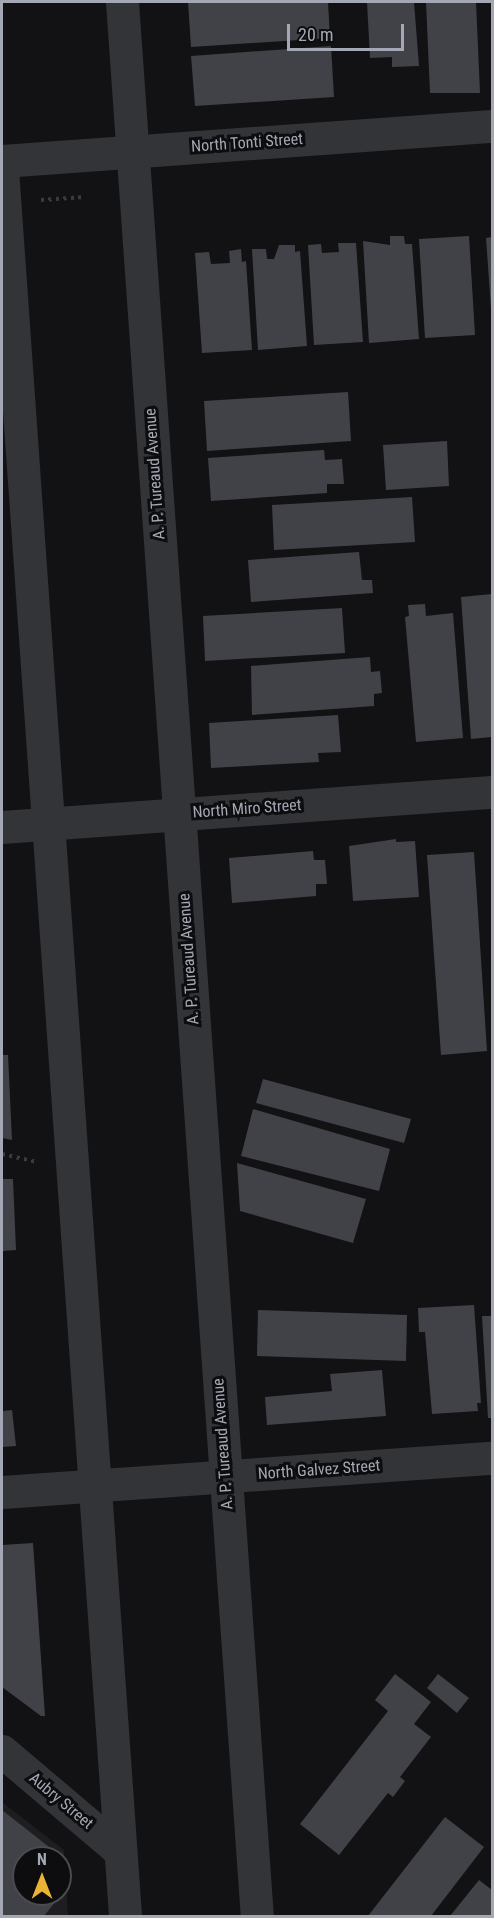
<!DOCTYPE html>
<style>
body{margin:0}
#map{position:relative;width:494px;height:1918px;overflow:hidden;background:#121214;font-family:"Roboto Condensed",sans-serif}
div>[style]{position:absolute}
.built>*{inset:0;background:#1e1e21}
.building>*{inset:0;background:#414247}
.path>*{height:4px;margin-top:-2px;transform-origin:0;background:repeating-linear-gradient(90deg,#393b3f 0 3px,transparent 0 7.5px)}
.minor>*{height:33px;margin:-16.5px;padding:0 16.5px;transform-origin:16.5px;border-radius:16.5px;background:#333438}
.tertiary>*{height:33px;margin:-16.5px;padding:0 16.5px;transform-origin:16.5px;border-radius:16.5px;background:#333438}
span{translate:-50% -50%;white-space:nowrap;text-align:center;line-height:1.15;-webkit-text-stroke:6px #0d0d0f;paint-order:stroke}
.street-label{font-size:16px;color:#a4a8b4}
.frame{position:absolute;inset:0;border:3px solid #a4a8b4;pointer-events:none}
.north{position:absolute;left:12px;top:1846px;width:60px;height:60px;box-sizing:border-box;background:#0d0d0f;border:2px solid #494b51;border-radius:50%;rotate:0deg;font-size:16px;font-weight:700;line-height:24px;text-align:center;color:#a4a8b4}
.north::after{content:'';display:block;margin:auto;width:21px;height:27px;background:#ebb333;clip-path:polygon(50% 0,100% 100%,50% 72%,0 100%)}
.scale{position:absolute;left:287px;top:24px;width:117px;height:27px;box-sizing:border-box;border:3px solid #a4a8b4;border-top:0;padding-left:8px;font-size:18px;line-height:21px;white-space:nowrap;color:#a4a8b4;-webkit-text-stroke:4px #0d0d0f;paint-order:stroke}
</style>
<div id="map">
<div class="built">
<i style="clip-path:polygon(evenodd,2px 1802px,64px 1850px,68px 1916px,2px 1916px,2px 1802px,24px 1858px,60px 1858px,60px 1894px,24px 1894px,24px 1858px)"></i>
</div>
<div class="building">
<i style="clip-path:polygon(188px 2px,328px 2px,330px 38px,191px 47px)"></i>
<i style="clip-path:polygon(367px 2px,414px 2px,419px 66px,392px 67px,392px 57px,370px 58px)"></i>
<i style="clip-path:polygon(426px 2px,476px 2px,480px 93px,430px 93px)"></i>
<i style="clip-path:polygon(331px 46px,334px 97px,195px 106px,191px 56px)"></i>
<i style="clip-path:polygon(390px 236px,404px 236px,405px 244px,412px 244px,419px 339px,369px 343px,363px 241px,390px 245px)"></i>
<i style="clip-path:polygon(469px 236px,475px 335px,425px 338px,419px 239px)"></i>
<i style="clip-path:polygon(492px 237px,492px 309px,491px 309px,486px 238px)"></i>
<i style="clip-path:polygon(338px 243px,356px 243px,363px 342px,314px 345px,308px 245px,321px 244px,322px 253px,339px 252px)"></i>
<i style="clip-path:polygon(279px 245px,295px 245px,295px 252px,300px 251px,307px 346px,258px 350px,252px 249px,266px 249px,267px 259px,274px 259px)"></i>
<i style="clip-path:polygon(241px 249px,242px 262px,246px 261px,252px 350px,202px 353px,195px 253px,209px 252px,211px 264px,230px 263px,229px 251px)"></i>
<i style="clip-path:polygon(348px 392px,351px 441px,207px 451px,204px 401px)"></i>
<i style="clip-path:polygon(447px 441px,449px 486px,386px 490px,383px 445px)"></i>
<i style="clip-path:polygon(324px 450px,325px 460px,342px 459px,344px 484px,327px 484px,327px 493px,211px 501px,208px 458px)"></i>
<i style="clip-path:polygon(412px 497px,415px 542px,274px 550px,272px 505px)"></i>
<i style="clip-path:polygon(359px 552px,362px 580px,372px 580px,373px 593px,251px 602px,248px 560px)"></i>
<i style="clip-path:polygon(492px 594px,492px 737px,471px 739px,461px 597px)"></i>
<i style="clip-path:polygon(425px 604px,426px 616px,453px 613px,463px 738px,416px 742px,405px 617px,409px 616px,408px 605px)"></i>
<i style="clip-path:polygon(342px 608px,345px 653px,205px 661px,203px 616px)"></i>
<i style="clip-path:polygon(370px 657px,371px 672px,380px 671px,382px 693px,374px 694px,374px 706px,252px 715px,251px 666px)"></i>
<i style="clip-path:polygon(338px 715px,341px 752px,318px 753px,319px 762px,211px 768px,209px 723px)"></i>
<i style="clip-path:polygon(396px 839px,396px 842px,415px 841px,419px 897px,353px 901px,349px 846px)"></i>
<i style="clip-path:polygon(313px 851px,314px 860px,325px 860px,327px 884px,316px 884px,316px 896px,232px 903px,229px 858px)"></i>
<i style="clip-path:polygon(474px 852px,487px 1051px,441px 1055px,427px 855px)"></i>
<i style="clip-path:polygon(2px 1055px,8px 1055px,12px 1140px,2px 1138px)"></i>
<i style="clip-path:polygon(263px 1079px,411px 1119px,404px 1143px,256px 1103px)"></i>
<i style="clip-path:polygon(253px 1109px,390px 1149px,379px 1191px,241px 1156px)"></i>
<i style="clip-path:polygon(237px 1163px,366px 1199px,353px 1243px,240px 1211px)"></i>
<i style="clip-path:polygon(2px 1179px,13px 1179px,16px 1250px,2px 1251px)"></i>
<i style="clip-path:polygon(474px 1305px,481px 1403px,477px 1403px,478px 1411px,432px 1414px,425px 1332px,419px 1332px,418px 1308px)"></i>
<i style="clip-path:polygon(258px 1310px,407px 1315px,406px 1361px,257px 1356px)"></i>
<i style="clip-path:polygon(482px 1316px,492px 1316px,492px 1418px,488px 1418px)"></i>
<i style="clip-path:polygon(382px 1370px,386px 1416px,267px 1425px,265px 1397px,332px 1391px,330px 1374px)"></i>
<i style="clip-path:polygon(12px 1410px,16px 1446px,2px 1447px,2px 1411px)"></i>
<i style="clip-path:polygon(33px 1543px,45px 1716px,41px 1716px,2px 1687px,2px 1545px)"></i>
<i style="clip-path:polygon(395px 1674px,431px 1702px,414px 1724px,431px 1737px,400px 1777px,405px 1781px,393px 1797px,388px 1793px,339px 1855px,300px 1824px,388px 1711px,375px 1700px)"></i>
<i style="clip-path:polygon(438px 1674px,469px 1698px,457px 1713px,427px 1688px)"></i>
<i style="clip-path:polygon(evenodd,2px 1810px,63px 1858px,64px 1891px,44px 1916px,2px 1916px,2px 1810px,24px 1858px,60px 1858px,60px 1894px,24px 1894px,24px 1858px)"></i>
<i style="clip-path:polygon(445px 1817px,484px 1847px,431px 1916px,368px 1916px)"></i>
<i style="clip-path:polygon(479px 1880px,492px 1890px,492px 1916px,450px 1916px)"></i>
</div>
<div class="path">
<i style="left:41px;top:200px;width:44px;rotate:-3.9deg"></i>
<i style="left:2px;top:1154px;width:35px;rotate:13deg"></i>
</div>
<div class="minor">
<i style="left:2px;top:161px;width:491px;rotate:-4.1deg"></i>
<i style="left:2px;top:1751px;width:155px;rotate:40.3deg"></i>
</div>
<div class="tertiary">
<i style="left:122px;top:2px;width:1919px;rotate:85.97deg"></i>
<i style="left:2px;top:169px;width:1751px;rotate:85.97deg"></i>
<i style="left:2px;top:827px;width:491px;rotate:-4.1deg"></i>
<i style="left:2px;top:1492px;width:491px;rotate:-4deg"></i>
</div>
<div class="street-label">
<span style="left:247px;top:143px;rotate:-4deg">North Tonti Street</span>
<span style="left:155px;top:474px;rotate:-94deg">A. P. Tureaud Avenue</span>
<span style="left:247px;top:809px;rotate:-4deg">North Miro Street</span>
<span style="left:189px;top:959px;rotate:-94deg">A. P. Tureaud Avenue</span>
<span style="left:223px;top:1444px;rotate:-94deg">A. P. Tureaud Avenue</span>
<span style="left:319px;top:1470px;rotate:-4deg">North Galvez Street</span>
<span style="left:61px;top:1801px;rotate:40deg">Aubry Street</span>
</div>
<div class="frame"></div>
<div class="north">N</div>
<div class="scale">20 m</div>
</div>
